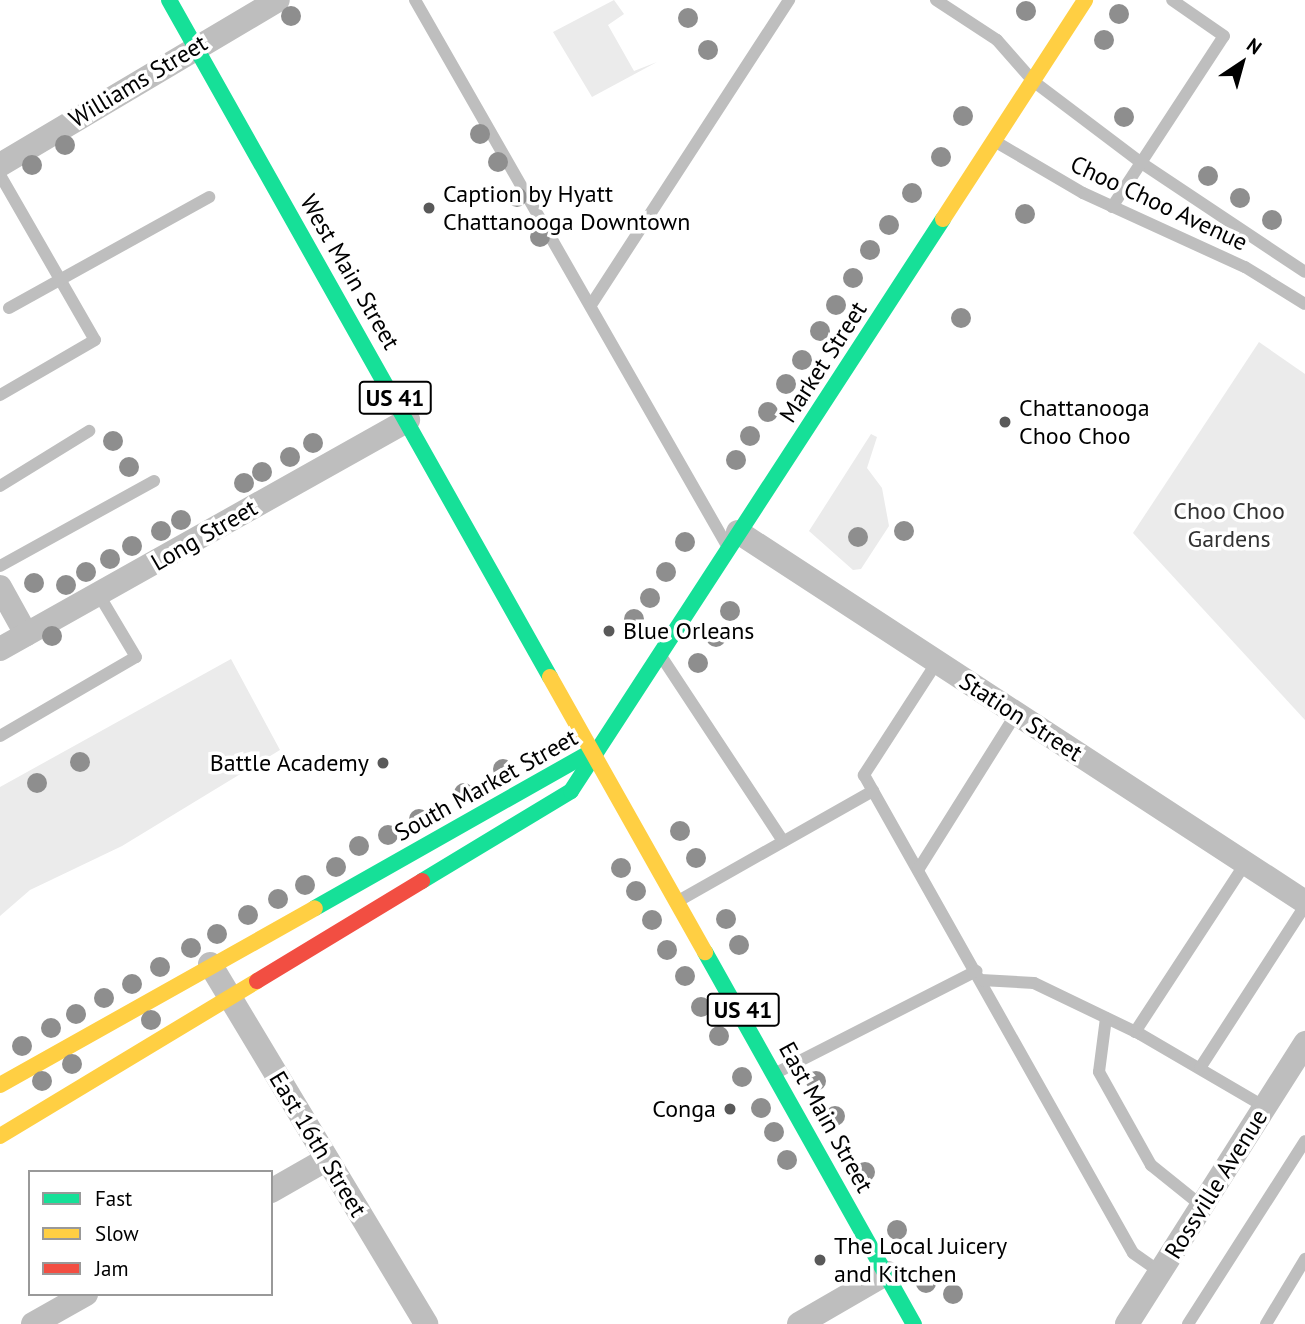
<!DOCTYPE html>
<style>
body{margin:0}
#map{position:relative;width:1305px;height:1324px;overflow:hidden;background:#fff;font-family:"PT Sans",sans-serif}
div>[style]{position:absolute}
.green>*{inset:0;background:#ebebeb}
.lane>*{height:12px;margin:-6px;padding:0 6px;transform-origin:6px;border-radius:6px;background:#bebebe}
.street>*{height:24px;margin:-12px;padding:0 12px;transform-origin:12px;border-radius:12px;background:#bebebe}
.fast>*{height:16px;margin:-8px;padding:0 8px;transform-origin:8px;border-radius:8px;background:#16e098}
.slow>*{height:16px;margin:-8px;padding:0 8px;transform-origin:8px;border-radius:8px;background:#ffcf43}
.jam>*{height:16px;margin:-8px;padding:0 8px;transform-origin:8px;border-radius:8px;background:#f24e42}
.trees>*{width:20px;height:20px;margin:-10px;border-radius:50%;background:#8e8e8e}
.dots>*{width:19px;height:19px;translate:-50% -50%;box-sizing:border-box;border:4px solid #fff;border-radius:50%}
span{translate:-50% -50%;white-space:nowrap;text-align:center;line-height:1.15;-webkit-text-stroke:7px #fff;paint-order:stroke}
.shield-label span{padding:2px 5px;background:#fff;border:2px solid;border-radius:5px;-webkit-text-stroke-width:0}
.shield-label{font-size:23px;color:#000;font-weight:700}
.street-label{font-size:24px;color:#000}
.poi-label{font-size:24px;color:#000}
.left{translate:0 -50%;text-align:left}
.right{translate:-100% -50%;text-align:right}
.park-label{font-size:24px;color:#323232}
.legend{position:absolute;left:28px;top:1170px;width:245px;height:126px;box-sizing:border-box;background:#fff;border:2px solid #999;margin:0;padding:9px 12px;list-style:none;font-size:21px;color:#000}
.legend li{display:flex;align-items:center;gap:14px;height:35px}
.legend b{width:35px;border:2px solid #999}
.north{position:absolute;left:1207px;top:28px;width:70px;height:70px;-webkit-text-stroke:5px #fff;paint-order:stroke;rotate:36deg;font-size:19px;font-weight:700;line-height:28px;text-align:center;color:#000}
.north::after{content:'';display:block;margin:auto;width:24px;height:32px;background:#000;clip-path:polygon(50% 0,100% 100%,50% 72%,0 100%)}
</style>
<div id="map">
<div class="green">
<i style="clip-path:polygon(614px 0,624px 14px,608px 25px,634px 71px,657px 62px,592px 97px,553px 32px)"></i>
<i style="clip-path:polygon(1259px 342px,1305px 374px,1305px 720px,1133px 533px)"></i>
<i style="clip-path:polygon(871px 434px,877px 437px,867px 468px,882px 488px,889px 526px,861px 569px,853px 570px,809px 531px)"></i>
<i style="clip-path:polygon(231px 659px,280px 750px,122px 846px,30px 890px,0 916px,0 787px)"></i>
</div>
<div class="lane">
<i style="left:415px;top:0;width:627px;rotate:60.24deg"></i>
<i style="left:936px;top:0;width:73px;rotate:33.3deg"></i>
<i style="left:997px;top:40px;width:55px;rotate:48.7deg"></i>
<i style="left:1033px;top:81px;width:134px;rotate:37.1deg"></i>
<i style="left:1140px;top:162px;width:198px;rotate:33.7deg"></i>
<i style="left:996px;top:142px;width:101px;rotate:30.4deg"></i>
<i style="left:1083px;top:193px;width:178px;rotate:24.6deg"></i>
<i style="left:1245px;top:267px;width:70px;rotate:31.7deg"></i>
<i style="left:0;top:175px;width:190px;rotate:60.1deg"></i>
<i style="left:95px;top:340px;width:110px;rotate:149.9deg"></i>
<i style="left:1112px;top:207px;width:204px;rotate:-56.8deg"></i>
<i style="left:1224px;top:36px;width:63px;rotate:-145.3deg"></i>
<i style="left:591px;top:305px;width:364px;rotate:-57deg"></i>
<i style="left:9px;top:308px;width:229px;rotate:-29deg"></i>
<i style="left:0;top:486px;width:105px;rotate:-31.7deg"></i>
<i style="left:0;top:566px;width:176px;rotate:-28.9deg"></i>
<i style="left:661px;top:656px;width:222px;rotate:56.6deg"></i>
<i style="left:937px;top:662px;width:135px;rotate:122.9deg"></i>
<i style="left:864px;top:775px;width:548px;rotate:60.63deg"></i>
<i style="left:1133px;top:1253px;width:33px;rotate:35deg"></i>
<i style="left:0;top:736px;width:157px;rotate:-30.2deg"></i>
<i style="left:136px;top:657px;width:72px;rotate:-120.8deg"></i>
<i style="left:918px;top:870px;width:184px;rotate:-57.9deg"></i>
<i style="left:680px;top:900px;width:222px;rotate:-29.5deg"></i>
<i style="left:981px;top:980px;width:53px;rotate:3.2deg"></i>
<i style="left:1034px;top:983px;width:118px;rotate:25.7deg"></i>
<i style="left:1140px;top:1034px;width:145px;rotate:30.3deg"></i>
<i style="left:1106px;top:1018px;width:54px;rotate:97.4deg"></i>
<i style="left:1099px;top:1072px;width:107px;rotate:60.8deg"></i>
<i style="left:1151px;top:1165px;width:65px;rotate:38.8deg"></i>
<i style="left:1135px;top:1032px;width:201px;rotate:-56.8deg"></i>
<i style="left:1200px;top:1068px;width:193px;rotate:-57.1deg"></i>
<i style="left:776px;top:1073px;width:225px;rotate:-27deg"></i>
<i style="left:1188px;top:1324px;width:217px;rotate:-57.4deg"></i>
<i style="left:1266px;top:1324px;width:76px;rotate:-59deg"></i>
</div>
<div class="street">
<i style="left:0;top:165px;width:323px;rotate:-30.7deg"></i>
<i style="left:738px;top:532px;width:677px;rotate:33.13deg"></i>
<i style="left:0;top:587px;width:54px;rotate:61deg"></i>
<i style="left:0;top:649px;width:468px;rotate:-29.3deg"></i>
<i style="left:210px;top:964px;width:420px;rotate:59deg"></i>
<i style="left:271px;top:1191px;width:64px;rotate:-29.7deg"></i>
<i style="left:33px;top:1324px;width:61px;rotate:-29.5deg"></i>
<i style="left:799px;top:1324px;width:102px;rotate:-30.1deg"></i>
<i style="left:1127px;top:1324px;width:333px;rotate:-57.6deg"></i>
</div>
<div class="fast">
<i style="left:169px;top:0;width:777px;rotate:60.63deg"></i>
<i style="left:422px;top:881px;width:174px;rotate:-31.1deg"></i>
<i style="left:571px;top:791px;width:682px;rotate:-56.96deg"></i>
<i style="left:315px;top:908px;width:321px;rotate:-29.5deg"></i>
<i style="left:705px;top:952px;width:427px;rotate:60.7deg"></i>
</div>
<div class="slow">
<i style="left:943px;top:219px;width:261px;rotate:-57deg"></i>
<i style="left:550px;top:677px;width:316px;rotate:60.6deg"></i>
<i style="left:0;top:1085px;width:361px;rotate:-29.3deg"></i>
<i style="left:0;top:1136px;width:300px;rotate:-31.1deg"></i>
</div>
<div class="jam">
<i style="left:257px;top:981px;width:193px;rotate:-31.2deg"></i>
</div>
<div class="trees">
<i style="left:1026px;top:11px"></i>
<i style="left:1119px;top:14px"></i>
<i style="left:291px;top:16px"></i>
<i style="left:688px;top:18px"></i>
<i style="left:1104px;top:40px"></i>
<i style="left:708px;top:50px"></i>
<i style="left:963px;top:116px"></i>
<i style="left:1124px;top:117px"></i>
<i style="left:480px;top:134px"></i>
<i style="left:65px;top:145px"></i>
<i style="left:941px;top:157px"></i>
<i style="left:498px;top:162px"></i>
<i style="left:32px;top:165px"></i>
<i style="left:1208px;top:176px"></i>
<i style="left:912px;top:193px"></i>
<i style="left:517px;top:197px"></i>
<i style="left:1240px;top:198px"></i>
<i style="left:1025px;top:214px"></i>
<i style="left:1272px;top:220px"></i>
<i style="left:889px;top:225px"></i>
<i style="left:540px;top:237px"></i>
<i style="left:870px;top:250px"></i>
<i style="left:853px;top:278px"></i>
<i style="left:836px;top:305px"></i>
<i style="left:961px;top:318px"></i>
<i style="left:820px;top:331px"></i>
<i style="left:802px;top:360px"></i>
<i style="left:786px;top:384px"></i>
<i style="left:768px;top:412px"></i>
<i style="left:750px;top:436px"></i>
<i style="left:113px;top:441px"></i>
<i style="left:313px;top:443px"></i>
<i style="left:290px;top:457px"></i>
<i style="left:736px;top:460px"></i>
<i style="left:129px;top:467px"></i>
<i style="left:262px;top:472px"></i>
<i style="left:244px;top:483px"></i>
<i style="left:181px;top:520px"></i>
<i style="left:161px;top:531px"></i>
<i style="left:904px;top:531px"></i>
<i style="left:858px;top:537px"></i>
<i style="left:685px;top:542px"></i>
<i style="left:132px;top:546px"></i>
<i style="left:110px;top:559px"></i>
<i style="left:86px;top:572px"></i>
<i style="left:666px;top:572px"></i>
<i style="left:34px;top:583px"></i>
<i style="left:66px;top:585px"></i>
<i style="left:650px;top:598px"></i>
<i style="left:730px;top:611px"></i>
<i style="left:634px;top:619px"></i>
<i style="left:52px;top:636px"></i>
<i style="left:716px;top:637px"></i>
<i style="left:698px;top:663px"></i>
<i style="left:80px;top:762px"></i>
<i style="left:503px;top:769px"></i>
<i style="left:37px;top:783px"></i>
<i style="left:464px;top:793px"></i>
<i style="left:419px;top:819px"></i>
<i style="left:680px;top:831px"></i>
<i style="left:388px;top:835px"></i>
<i style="left:359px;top:846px"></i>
<i style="left:696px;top:858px"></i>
<i style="left:336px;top:867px"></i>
<i style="left:621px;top:868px"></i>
<i style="left:305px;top:885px"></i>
<i style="left:636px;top:891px"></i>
<i style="left:278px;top:899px"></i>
<i style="left:248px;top:915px"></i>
<i style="left:726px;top:919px"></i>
<i style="left:652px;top:920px"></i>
<i style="left:217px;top:934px"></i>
<i style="left:739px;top:945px"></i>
<i style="left:191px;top:948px"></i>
<i style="left:667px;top:950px"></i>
<i style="left:160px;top:967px"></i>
<i style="left:685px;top:976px"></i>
<i style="left:132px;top:984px"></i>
<i style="left:104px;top:998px"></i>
<i style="left:701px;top:1007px"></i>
<i style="left:76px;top:1014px"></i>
<i style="left:151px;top:1020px"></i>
<i style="left:51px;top:1028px"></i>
<i style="left:719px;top:1036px"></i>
<i style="left:22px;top:1046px"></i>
<i style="left:72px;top:1064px"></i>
<i style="left:742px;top:1077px"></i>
<i style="left:42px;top:1081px"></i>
<i style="left:816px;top:1081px"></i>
<i style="left:761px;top:1108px"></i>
<i style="left:835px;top:1116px"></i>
<i style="left:774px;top:1132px"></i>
<i style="left:787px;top:1160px"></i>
<i style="left:865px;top:1172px"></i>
<i style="left:897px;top:1230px"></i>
<i style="left:926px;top:1283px"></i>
<i style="left:953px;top:1294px"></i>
</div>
<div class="dots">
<i style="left:429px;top:208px;background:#595959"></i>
<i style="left:1005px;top:422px;background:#595959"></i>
<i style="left:609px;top:631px;background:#595959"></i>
<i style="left:383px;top:763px;background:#595959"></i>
<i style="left:730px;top:1109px;background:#595959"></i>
<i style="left:820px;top:1260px;background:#595959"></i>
</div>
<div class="shield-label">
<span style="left:395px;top:398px">US 41</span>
<span style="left:743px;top:1010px">US 41</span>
</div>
<div class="street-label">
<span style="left:138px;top:81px;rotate:-31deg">Williams Street</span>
<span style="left:1159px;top:203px;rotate:25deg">Choo Choo Avenue</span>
<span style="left:350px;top:272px;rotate:60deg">West Main Street</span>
<span style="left:823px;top:362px;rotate:-57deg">Market Street</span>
<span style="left:204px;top:535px;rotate:-30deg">Long Street</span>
<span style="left:1021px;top:717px;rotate:33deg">Station Street</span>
<span style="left:486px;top:785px;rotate:-29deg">South Market Street</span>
<span style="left:826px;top:1117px;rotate:61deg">East Main Street</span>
<span style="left:318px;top:1144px;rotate:59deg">East 16th Street</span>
<span style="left:1216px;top:1184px;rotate:-58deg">Rossville Avenue</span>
</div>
<div class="poi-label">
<span class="left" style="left:443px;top:208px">Caption by Hyatt<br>Chattanooga Downtown</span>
<span class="left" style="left:1019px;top:422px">Chattanooga<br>Choo Choo</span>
<span class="left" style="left:623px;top:631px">Blue Orleans</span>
<span class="right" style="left:369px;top:763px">Battle Academy</span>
<span class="right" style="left:716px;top:1109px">Conga</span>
<span class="left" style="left:834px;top:1260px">The Local Juicery<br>and Kitchen</span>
</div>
<div class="park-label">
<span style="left:1229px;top:525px">Choo Choo<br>Gardens</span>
</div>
<ul class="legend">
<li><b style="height:9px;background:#16e098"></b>Fast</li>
<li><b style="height:9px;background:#ffcf43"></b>Slow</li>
<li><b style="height:9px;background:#f24e42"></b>Jam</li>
</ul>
<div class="north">N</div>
</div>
